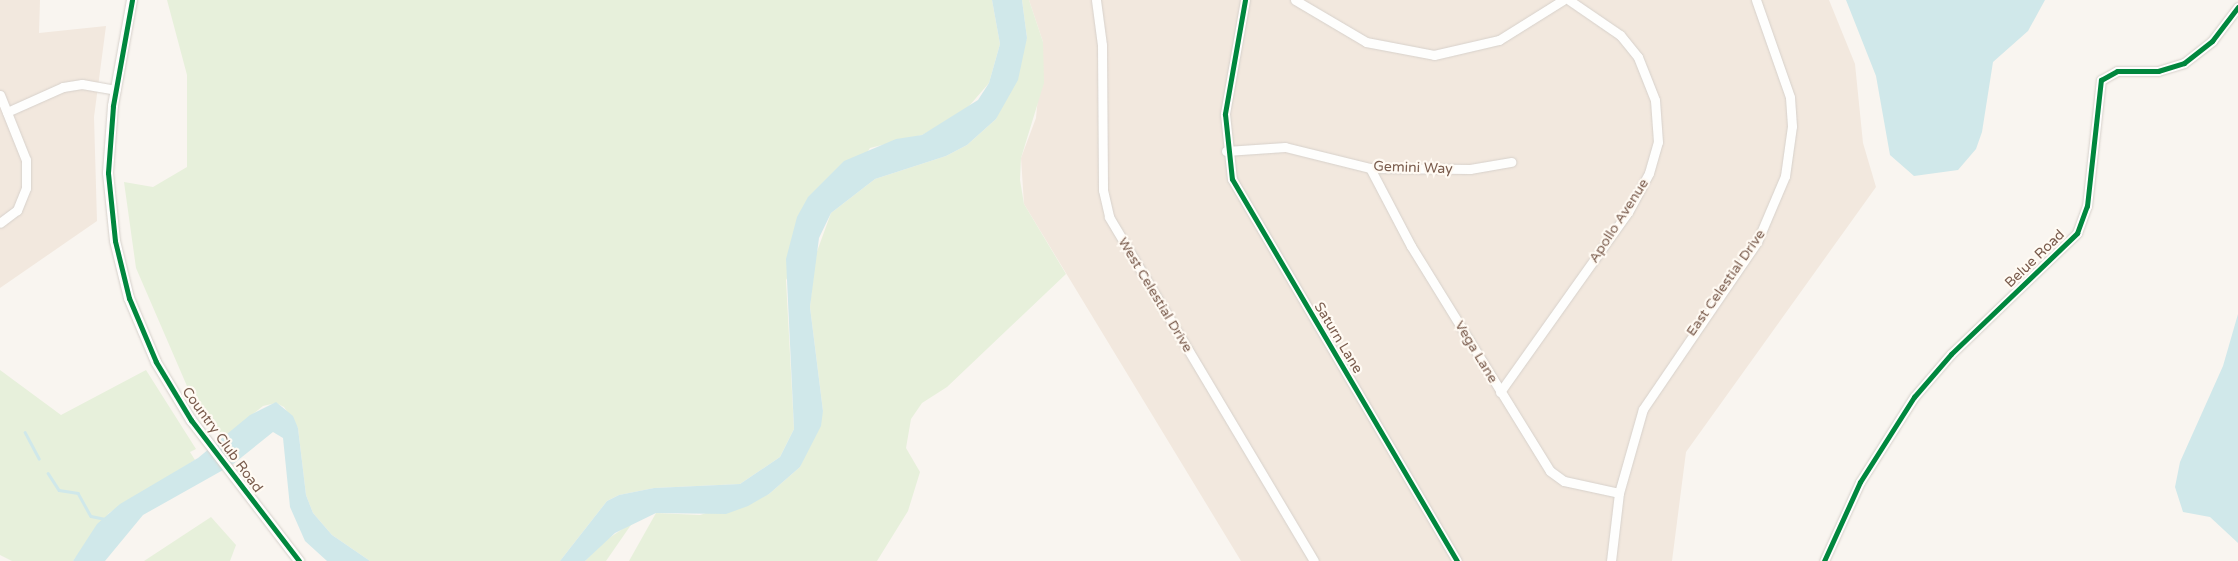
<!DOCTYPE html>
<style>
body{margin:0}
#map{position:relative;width:2238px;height:561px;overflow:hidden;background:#f9f5f0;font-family:"Varela Round",sans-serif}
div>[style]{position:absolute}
.residential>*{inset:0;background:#f2e8de}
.green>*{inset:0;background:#e7f0db}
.water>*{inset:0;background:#d0e8ea}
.stream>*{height:2.5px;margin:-1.25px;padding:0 1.25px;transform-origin:1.25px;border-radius:1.25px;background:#d0e8ea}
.roads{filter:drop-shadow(0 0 1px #d7d1cb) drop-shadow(0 0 1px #d7d1cb)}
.minor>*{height:9px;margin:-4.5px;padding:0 4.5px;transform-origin:4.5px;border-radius:4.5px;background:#fefefd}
.tertiary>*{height:10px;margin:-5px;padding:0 5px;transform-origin:5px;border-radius:5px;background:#fefefd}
.cycleway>*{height:5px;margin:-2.5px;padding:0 2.5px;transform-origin:2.5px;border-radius:2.5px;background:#00873e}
span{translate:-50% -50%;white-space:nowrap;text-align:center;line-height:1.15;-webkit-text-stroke:4.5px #fffaf3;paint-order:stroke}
.street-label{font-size:14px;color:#7a5c4d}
</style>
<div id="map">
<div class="residential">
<i style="clip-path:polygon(0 0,40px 0,39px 33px,106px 26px,94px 117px,97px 221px,0 288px)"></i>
<i style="clip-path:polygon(1029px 0,1829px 0,1855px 64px,1863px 143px,1876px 187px,1686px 452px,1672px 561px,1241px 561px,1024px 204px,1021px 158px,1036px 118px,1043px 42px)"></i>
</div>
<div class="green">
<i style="clip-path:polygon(167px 0,992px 0,1000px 44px,989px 83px,963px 113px,922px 135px,870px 148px,786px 280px,794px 429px,780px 457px,740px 484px,654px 488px,619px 495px,607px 501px,560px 561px,370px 561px,332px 535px,313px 513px,306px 495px,298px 428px,284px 407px,276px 403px,263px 406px,223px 438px,193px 400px,136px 268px,124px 182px,153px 187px,187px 167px,187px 75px)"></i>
<i style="clip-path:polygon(1022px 0,1029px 0,1043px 42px,1044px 83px,1021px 158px,1020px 180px,1024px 204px,1066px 274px,947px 387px,922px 403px,911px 419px,906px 448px,920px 472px,908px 511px,877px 561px,629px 561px,656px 513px,700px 515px,769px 494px,800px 467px,823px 411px,810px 307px,815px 257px,831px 213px,875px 179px,946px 156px,967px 145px,996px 119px,1027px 38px)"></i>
<i style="clip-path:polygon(0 370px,61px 415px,146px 370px,196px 449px,190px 452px,195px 460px,109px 513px,73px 561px,12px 561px,0 555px)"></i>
<i style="clip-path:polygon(211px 517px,236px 545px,230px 561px,144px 561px)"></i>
<i style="clip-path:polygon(633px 522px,606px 561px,585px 561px,603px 542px)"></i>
</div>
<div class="water">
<i style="clip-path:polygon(992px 0,1022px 0,1027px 38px,1018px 80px,996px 119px,967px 145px,946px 156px,875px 179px,831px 213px,819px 238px,810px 307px,823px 411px,821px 426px,800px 467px,769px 494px,748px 506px,726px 514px,656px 513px,615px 533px,585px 561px,560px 561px,607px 501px,619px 495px,654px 488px,740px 484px,780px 457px,794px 429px,786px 259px,797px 217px,808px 197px,844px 161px,896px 139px,922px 135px,978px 100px,989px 83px,1000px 44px)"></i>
<i style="clip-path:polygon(1846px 0,2045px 0,2028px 31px,1993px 62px,1982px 132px,1976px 149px,1958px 170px,1914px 176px,1890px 155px,1876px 76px)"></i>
<i style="clip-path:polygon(2238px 314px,2238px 543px,2210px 517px,2183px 512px,2175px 487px,2180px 462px,2223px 366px)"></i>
<i style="clip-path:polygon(276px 402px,293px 416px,298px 428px,306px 495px,313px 513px,332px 535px,370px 561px,327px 561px,305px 541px,290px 507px,283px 438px,273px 432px,232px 465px,143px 515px,105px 561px,73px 561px,97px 524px,120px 504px,198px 458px,250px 415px)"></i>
</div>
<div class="stream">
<i style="left:25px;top:432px;width:30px;rotate:62deg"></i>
<i style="left:48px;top:473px;width:20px;rotate:57deg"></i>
<i style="left:59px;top:490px;width:19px;rotate:9deg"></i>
<i style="left:78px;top:493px;width:26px;rotate:61deg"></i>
<i style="left:91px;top:516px;width:14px;rotate:12deg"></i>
</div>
<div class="roads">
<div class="minor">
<i style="left:1096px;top:0;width:45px;rotate:82.4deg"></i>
<i style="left:1102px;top:45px;width:145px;rotate:89.6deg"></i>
<i style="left:1103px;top:190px;width:28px;rotate:77deg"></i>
<i style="left:1109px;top:217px;width:400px;rotate:59.2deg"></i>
<i style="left:1245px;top:0;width:116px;rotate:100deg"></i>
<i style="left:1225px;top:114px;width:65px;rotate:83.9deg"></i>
<i style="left:1232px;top:179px;width:443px;rotate:59.5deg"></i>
<i style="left:1295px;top:0;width:82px;rotate:30.6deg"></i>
<i style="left:1366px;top:42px;width:69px;rotate:10.8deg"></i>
<i style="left:1434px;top:55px;width:67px;rotate:-13deg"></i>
<i style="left:1499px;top:40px;width:75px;rotate:-32deg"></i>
<i style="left:0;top:95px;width:70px;rotate:68.2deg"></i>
<i style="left:26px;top:160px;width:28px;rotate:90deg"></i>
<i style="left:26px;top:188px;width:24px;rotate:112deg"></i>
<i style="left:17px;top:210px;width:21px;rotate:143deg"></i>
<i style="left:7px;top:112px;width:61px;rotate:-24.1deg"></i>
<i style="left:63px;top:87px;width:19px;rotate:-9deg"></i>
<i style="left:82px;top:84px;width:34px;rotate:10deg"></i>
<i style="left:1226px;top:151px;width:59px;rotate:-3.9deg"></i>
<i style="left:1285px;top:147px;width:88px;rotate:13.9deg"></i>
<i style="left:1370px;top:168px;width:100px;rotate:0.6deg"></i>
<i style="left:1470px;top:169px;width:42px;rotate:-9.7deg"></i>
<i style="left:1370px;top:168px;width:88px;rotate:62.3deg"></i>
<i style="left:1411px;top:246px;width:264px;rotate:58.3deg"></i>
<i style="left:1550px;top:471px;width:17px;rotate:36deg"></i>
<i style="left:1564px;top:481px;width:56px;rotate:12.3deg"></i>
<i style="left:1500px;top:392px;width:221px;rotate:-54.6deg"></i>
<i style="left:1628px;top:212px;width:44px;rotate:-61.7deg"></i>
<i style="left:1649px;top:173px;width:32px;rotate:-74deg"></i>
<i style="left:1658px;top:142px;width:42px;rotate:-94.1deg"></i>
<i style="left:1655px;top:100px;width:46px;rotate:-111.6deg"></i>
<i style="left:1638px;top:57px;width:28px;rotate:-129deg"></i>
<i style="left:1620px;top:35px;width:62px;rotate:-145.5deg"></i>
<i style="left:1611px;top:561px;width:68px;rotate:-83.3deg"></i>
<i style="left:1619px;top:493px;width:87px;rotate:-74.1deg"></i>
<i style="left:1643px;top:409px;width:202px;rotate:-55.7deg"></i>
<i style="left:1757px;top:242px;width:72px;rotate:-67deg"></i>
<i style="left:1785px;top:176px;width:50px;rotate:-82deg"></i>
<i style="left:1792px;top:126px;width:29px;rotate:-94deg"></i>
<i style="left:1790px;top:97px;width:103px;rotate:-109.3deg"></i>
<i style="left:1824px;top:561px;width:87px;rotate:-65.5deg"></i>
<i style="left:1860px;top:482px;width:101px;rotate:-57.6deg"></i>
<i style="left:1914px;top:397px;width:57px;rotate:-49.3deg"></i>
<i style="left:1951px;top:354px;width:175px;rotate:-43.8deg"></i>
<i style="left:2077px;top:233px;width:29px;rotate:-70deg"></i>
<i style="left:2087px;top:206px;width:127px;rotate:-83.7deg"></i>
<i style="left:2101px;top:80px;width:18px;rotate:-29deg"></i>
<i style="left:2117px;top:71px;width:41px"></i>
<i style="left:2158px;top:71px;width:27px;rotate:-17deg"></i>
<i style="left:2184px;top:63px;width:36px;rotate:-38deg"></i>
<i style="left:2212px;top:41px;width:43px;rotate:-52.6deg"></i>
</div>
<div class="tertiary">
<i style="left:132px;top:0;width:108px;rotate:100.2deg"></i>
<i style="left:113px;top:106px;width:67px;rotate:94.3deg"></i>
<i style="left:108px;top:173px;width:68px;rotate:84.1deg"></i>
<i style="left:115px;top:241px;width:59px;rotate:76.2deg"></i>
<i style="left:129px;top:298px;width:69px;rotate:67.1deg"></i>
<i style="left:156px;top:362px;width:68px;rotate:58.9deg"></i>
<i style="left:191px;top:420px;width:178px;rotate:52.5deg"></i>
</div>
</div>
<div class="cycleway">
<i style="left:132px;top:0;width:108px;rotate:100.2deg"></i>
<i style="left:113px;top:106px;width:67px;rotate:94.3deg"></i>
<i style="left:108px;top:173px;width:68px;rotate:84.1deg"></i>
<i style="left:115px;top:241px;width:59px;rotate:76.2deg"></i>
<i style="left:129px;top:298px;width:69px;rotate:67.1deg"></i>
<i style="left:156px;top:362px;width:68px;rotate:58.9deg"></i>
<i style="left:191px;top:420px;width:178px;rotate:52.5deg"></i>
<i style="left:1245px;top:0;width:116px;rotate:100deg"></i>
<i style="left:1225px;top:114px;width:65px;rotate:83.9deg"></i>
<i style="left:1232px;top:179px;width:443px;rotate:59.5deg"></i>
<i style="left:1824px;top:561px;width:87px;rotate:-65.5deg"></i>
<i style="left:1860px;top:482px;width:101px;rotate:-57.6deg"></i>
<i style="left:1914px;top:397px;width:57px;rotate:-49.3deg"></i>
<i style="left:1951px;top:354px;width:175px;rotate:-43.8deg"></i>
<i style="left:2077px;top:233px;width:29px;rotate:-70deg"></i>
<i style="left:2087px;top:206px;width:127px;rotate:-83.7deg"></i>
<i style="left:2101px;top:80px;width:18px;rotate:-29deg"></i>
<i style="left:2117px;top:71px;width:41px"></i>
<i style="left:2158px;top:71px;width:27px;rotate:-17deg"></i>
<i style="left:2184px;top:63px;width:36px;rotate:-38deg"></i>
<i style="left:2212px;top:41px;width:43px;rotate:-52.6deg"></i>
</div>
<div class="street-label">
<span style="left:1413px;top:168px;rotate:2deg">Gemini Way</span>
<span style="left:1619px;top:221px;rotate:-57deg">Apollo Avenue</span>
<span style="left:2035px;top:259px;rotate:-44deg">Belue Road</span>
<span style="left:1726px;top:283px;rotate:-55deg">East Celestial Drive</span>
<span style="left:1155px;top:295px;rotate:59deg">West Celestial Drive</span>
<span style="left:1338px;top:338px;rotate:59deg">Saturn Lane</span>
<span style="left:1476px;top:352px;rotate:59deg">Vega Lane</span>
<span style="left:222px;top:440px;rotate:54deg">Country Club Road</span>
</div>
</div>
